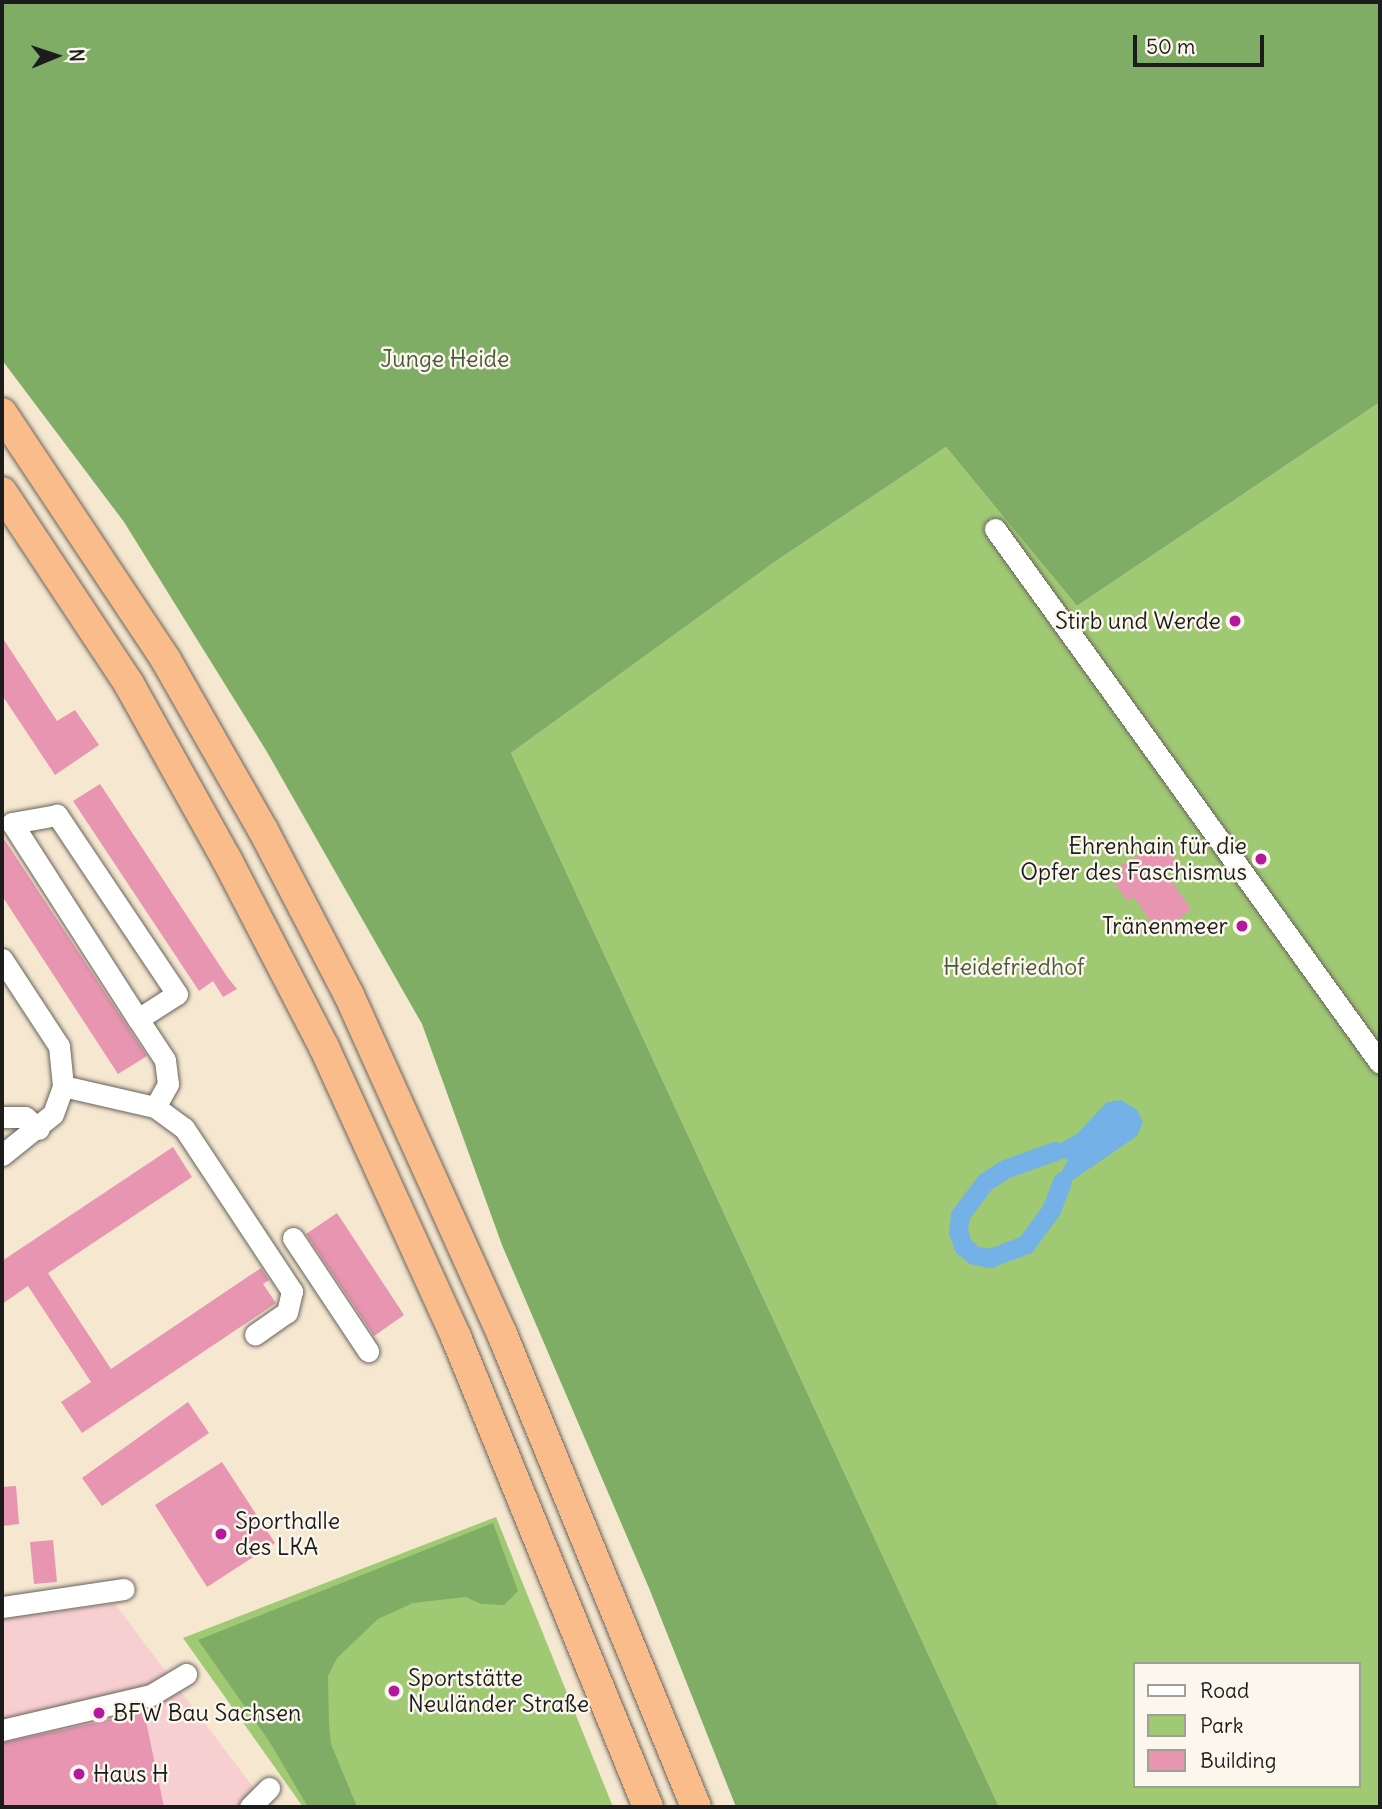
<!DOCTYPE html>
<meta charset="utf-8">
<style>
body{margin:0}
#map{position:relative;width:1382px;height:1809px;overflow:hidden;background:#f5e7d0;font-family:Delius,sans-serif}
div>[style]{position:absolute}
.built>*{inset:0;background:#f7cfd1}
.green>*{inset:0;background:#a0c974}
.forest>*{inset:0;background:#80ad66}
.water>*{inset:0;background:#74b1e6}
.canal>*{height:19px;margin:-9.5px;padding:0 9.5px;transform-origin:9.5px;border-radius:9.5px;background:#74b1e6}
.building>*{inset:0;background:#e795b1}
.roads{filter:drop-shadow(0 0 2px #68635b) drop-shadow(0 0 2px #68635b)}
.minor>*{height:21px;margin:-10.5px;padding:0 10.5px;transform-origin:10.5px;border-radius:10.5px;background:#fff}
.highway>*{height:30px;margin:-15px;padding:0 15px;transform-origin:15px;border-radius:15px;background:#fabc8b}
.dots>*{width:19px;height:19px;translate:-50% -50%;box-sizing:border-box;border:4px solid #fbf7ec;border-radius:50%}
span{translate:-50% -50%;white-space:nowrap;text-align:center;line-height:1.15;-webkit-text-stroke:5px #fbf7ec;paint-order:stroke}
.park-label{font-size:23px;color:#4a593b}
.poi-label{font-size:23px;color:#1c1c1c}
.right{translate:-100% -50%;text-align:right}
.left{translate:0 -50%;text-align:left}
.frame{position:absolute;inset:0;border:4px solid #1c1c1c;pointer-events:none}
.legend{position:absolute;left:1133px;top:1662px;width:228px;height:126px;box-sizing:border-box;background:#fbf7ec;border:2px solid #a29f99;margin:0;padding:9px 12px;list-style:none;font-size:21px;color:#1c1c1c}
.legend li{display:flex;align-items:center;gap:14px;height:35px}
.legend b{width:35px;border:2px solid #a29f99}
.north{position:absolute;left:21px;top:21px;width:70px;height:70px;-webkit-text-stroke:5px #fbf7ec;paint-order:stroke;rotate:88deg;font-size:19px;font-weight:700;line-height:28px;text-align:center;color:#1c1c1c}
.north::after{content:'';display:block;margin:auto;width:24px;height:32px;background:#1c1c1c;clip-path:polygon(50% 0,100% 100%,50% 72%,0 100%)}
.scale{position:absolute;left:1133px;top:35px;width:131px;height:32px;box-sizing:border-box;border:4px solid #1c1c1c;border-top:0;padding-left:9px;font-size:21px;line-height:24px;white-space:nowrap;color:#1c1c1c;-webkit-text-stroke:5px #fbf7ec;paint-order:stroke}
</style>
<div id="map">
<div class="built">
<i style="clip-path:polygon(115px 1604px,268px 1807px,2px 1807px,2px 1618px)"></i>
</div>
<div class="green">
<i style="clip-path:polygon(evenodd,1380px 402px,1380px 1807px,999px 1807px,511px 753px,776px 561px,946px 447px,1077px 606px,1380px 402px,1135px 1664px,1359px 1664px,1359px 1786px,1135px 1786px,1135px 1664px)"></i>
<i style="clip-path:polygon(496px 1517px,613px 1807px,303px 1807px,183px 1638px)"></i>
</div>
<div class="forest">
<i style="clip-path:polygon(2px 2px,1380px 2px,1380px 402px,1077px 606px,946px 447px,776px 561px,511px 753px,999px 1807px,736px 1807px,649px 1588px,502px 1245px,422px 1024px,267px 752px,124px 522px,2px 360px)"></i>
<i style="clip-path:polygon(493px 1523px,518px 1591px,504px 1605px,481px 1604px,466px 1597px,413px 1603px,378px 1619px,337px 1658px,328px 1676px,329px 1724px,331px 1744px,357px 1807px,308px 1807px,269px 1741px,198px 1640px)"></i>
</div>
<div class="water">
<i style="clip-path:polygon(1121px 1100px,1137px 1110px,1143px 1122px,1137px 1136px,1067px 1184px,1059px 1176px,1068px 1160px,1058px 1156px,1055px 1146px,1077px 1134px,1107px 1102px)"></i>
</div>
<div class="canal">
<i style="left:1055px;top:1151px;width:53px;rotate:160.2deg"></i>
<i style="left:1005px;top:1169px;width:24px;rotate:147deg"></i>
<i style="left:985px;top:1182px;width:41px;rotate:127.1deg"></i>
<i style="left:960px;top:1215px;width:17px;rotate:97deg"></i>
<i style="left:958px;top:1232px;width:15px;rotate:70deg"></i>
<i style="left:963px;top:1246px;width:14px;rotate:39deg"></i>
<i style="left:974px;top:1255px;width:16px;rotate:11deg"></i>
<i style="left:990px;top:1258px;width:39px;rotate:-21deg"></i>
<i style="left:1026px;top:1244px;width:42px;rotate:-53.7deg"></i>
<i style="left:1051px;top:1210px;width:31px;rotate:-69deg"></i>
</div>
<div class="building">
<i style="clip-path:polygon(2px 637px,57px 721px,75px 710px,99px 745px,55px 775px,2px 695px)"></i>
<i style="clip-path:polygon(100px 784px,228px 978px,237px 989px,223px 997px,213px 981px,199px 991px,73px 801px)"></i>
<i style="clip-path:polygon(2px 836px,147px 1056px,118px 1074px,2px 896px)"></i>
<i style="clip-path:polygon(1163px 842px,1179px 865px,1166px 873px,1191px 909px,1159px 935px,1134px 897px,1127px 901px,1112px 879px,1124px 871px,1121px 865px)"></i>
<i style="clip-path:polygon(173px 1147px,192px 1177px,48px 1273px,111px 1369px,261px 1268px,269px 1280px,263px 1284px,276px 1303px,82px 1433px,61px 1402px,91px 1382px,28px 1286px,2px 1304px,2px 1261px)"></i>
<i style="clip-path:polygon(337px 1213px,404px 1315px,374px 1336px,306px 1234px)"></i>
<i style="clip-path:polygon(188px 1402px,209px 1433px,102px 1506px,82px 1478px)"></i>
<i style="clip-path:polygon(222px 1462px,275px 1543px,207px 1587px,155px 1505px)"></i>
<i style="clip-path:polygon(16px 1486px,19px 1524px,2px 1526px,2px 1487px)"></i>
<i style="clip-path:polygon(53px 1540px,57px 1582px,34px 1584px,30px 1542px)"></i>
<i style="clip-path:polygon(144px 1712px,164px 1807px,2px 1807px,2px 1743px)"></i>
</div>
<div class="roads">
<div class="minor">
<i style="left:995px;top:529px;width:658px;rotate:54.21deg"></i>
<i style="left:2px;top:959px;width:104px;rotate:56.8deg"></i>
<i style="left:59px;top:1046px;width:40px;rotate:84.3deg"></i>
<i style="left:138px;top:1019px;width:46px;rotate:-32.7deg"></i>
<i style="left:177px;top:994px;width:216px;rotate:-123.8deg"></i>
<i style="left:57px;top:815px;width:46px;rotate:169.9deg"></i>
<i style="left:12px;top:823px;width:233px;rotate:57.3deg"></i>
<i style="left:138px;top:1019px;width:49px;rotate:56.6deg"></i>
<i style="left:165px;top:1060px;width:24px;rotate:83deg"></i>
<i style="left:168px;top:1084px;width:26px;rotate:119deg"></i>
<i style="left:4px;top:1117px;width:21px"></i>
<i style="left:25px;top:1117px;width:18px;rotate:41deg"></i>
<i style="left:2px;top:1155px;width:65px;rotate:-38.8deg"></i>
<i style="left:53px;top:1114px;width:30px;rotate:-70deg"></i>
<i style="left:63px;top:1086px;width:94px;rotate:12.9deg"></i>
<i style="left:155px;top:1107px;width:36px;rotate:36deg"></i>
<i style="left:184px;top:1128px;width:196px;rotate:56.5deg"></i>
<i style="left:292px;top:1291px;width:22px;rotate:103deg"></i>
<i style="left:287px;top:1312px;width:39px;rotate:145deg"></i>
<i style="left:293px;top:1238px;width:136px;rotate:56.4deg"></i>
<i style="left:2px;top:1607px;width:123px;rotate:-8.4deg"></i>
<i style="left:2px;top:1730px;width:153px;rotate:-13.2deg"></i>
<i style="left:151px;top:1695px;width:41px;rotate:-31deg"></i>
<i style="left:250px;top:1807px;width:27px;rotate:-45deg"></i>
</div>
<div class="highway">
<i style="left:2px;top:413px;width:296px;rotate:56.4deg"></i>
<i style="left:166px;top:660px;width:196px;rotate:60.3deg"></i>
<i style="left:263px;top:830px;width:186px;rotate:62.5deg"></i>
<i style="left:349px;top:995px;width:372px;rotate:65.7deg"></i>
<i style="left:502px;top:1334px;width:511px;rotate:67.7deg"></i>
<i style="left:2px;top:492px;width:230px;rotate:56.5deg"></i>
<i style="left:129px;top:684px;width:201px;rotate:60.9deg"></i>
<i style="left:227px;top:860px;width:211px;rotate:62.6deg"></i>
<i style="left:324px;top:1047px;width:319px;rotate:65.5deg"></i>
<i style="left:456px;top:1337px;width:508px;rotate:67.78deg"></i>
</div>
</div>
<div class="dots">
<i style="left:1235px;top:621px;background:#b5179e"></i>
<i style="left:1261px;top:859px;background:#b5179e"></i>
<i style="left:1242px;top:926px;background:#b5179e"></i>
<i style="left:221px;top:1534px;background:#b5179e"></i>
<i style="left:394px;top:1691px;background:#b5179e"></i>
<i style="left:99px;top:1713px;background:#b5179e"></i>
<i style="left:79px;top:1774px;background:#b5179e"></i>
</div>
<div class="park-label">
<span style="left:445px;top:359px">Junge Heide</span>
<span style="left:1014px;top:967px">Heidefriedhof</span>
</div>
<div class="poi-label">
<span class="right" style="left:1221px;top:621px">Stirb und Werde</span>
<span class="right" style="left:1247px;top:859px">Ehrenhain für die<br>Opfer des Faschismus</span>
<span class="right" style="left:1228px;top:926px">Tränenmeer</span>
<span class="left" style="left:235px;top:1534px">Sporthalle<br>des LKA</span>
<span class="left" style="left:408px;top:1691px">Sportstätte<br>Neuländer Straße</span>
<span class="left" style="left:113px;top:1713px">BFW Bau Sachsen</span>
<span class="left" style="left:93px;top:1774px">Haus H</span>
</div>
<div class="frame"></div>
<ul class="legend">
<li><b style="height:9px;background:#fff"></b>Road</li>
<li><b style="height:19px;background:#a0c974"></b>Park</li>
<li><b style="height:19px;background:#e795b1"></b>Building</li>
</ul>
<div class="north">N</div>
<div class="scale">50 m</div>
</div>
